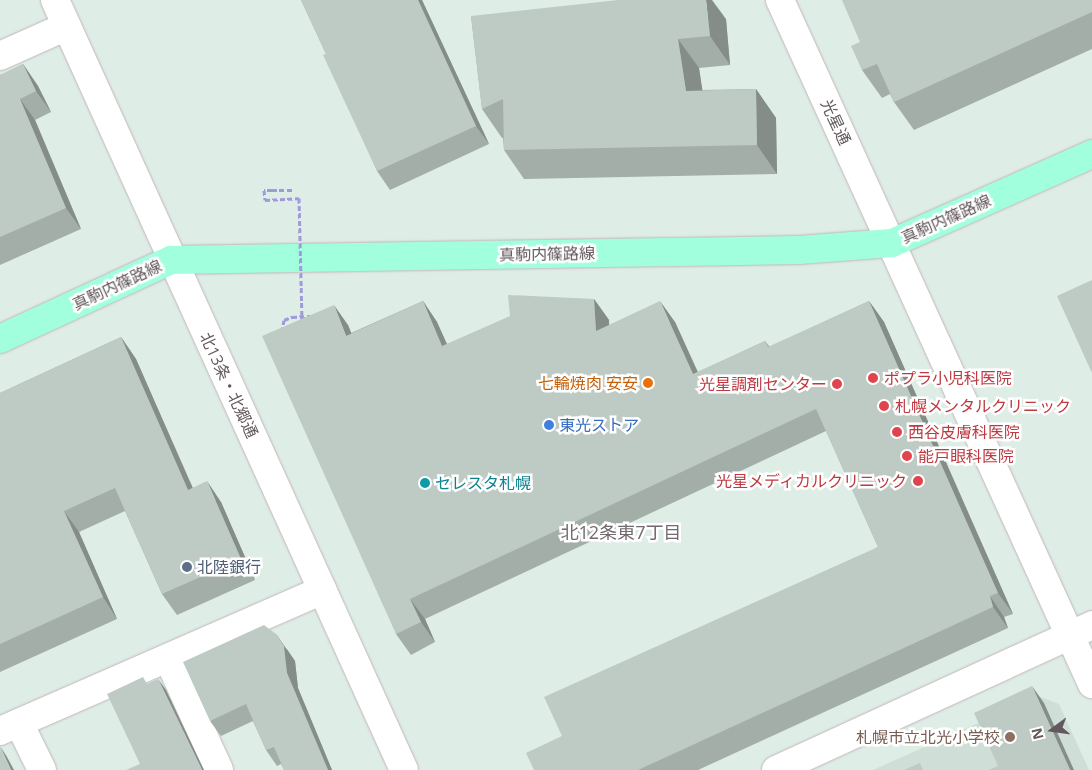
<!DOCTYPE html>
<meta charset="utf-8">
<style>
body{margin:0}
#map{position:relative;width:1092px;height:770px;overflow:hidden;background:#dfede7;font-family:"Open Sans","Noto Sans JP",sans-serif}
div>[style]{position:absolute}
.education>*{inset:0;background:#cfdfd8}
.path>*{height:3px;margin-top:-1.5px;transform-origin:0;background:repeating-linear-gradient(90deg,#9e9adb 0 5px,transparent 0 7.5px)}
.roads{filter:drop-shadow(0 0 1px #c0b7bc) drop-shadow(0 0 1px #c0b7bc)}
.minor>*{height:28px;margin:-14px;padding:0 14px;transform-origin:14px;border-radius:14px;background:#fff}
.major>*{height:28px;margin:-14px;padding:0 14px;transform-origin:14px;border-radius:14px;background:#a2ffde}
.path-bridge>*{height:3px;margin-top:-1.5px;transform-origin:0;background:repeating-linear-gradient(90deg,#9e9adb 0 5px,transparent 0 7.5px)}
.wall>*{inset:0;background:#a3aea9}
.shaded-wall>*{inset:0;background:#858d89}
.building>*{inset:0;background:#becac4}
.dots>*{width:14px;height:14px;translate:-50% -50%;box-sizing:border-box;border:2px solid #fff;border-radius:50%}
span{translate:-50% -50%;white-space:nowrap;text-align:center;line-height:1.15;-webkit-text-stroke:5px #fff;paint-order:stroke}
.street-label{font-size:16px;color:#62585e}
.health-label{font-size:16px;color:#be3a42}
.left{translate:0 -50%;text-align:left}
.right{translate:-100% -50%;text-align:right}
.food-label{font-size:16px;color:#c56008}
.shop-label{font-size:16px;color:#366cbe}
.culture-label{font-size:16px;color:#0d838f}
.service-label{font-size:16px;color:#4e5e75}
.education-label{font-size:16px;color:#785e54}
.neighbourhood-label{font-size:18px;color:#746970}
.north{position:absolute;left:1027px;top:705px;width:50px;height:50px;-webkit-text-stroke:4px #fff;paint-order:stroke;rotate:256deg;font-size:14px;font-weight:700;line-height:20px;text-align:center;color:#62585e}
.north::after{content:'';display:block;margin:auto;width:18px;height:22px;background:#62585e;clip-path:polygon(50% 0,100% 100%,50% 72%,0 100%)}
</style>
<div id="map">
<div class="education">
<i style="clip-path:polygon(1038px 696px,1059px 704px,1089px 770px,873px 770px)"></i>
</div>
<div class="path">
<i style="left:272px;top:190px;width:21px"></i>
<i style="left:292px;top:317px;width:20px;rotate:-3deg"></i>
</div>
<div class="roads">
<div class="minor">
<i style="left:55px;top:0;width:845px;rotate:65.62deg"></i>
<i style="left:780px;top:0;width:752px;rotate:65.48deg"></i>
<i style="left:0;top:56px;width:73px;rotate:-24.1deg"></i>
<i style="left:168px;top:658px;width:123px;rotate:65.5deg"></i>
<i style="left:19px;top:723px;width:52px;rotate:63.9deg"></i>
<i style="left:0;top:731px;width:352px;rotate:-23.6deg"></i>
<i style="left:776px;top:770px;width:348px;rotate:-24.6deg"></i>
</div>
<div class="major">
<i style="left:0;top:339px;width:188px;rotate:-24.8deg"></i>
<i style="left:171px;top:260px;width:628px;rotate:-0.91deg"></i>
<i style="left:799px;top:250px;width:93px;rotate:-4.3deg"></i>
<i style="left:892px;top:243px;width:219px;rotate:-24deg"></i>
</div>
</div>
<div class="path-bridge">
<i style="left:272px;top:190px;width:8px;rotate:180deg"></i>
<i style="left:264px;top:190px;width:10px;rotate:84deg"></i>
<i style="left:265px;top:200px;width:34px;rotate:-3deg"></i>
<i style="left:299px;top:198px;width:125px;rotate:88.6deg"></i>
<i style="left:282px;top:332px;width:12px;rotate:-81deg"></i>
<i style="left:284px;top:320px;width:9px;rotate:-21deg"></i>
</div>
<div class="wall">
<i style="clip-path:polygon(301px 0,422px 0,489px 144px,390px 190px,377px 171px,326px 54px)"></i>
<i style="clip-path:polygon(1092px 0,1092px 49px,914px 130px,894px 102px,890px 94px,882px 98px,862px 70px,860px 42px)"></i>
<i style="clip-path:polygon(471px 16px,726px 19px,730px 65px,699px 68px,702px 90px,756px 89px,776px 118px,777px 174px,524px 179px,504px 150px,503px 138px,502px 138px,482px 109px)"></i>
<i style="clip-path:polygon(23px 64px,38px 86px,51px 112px,35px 120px,81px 229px,0 265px,0 74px,1px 75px)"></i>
<i style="clip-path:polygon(594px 299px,609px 320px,609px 325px,675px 322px,698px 372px,765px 341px,770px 347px,869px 301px,884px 322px,1013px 614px,1004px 617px,1008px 628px,698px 770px,534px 770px,562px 736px,878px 547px,826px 431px,425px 619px,435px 642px,411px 655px,396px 634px,348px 325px,351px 333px,423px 301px,437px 322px,447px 344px)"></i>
<i style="clip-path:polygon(121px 337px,136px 359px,192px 488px,221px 502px,255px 580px,177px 615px,162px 594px,125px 511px,79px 532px,117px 619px,0 672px,0 393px)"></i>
<i style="clip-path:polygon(287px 649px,295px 661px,298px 688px,332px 770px,284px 770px,281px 764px,277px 766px,266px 750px,253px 721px,221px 736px,210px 721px)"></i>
</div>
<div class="shaded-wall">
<i style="clip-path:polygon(418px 0,422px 0,489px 144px,476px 126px)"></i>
<i style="clip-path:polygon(706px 0,712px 0,726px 19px,730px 65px,710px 36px)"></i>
<i style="clip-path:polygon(678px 39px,699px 68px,707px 120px,686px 91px)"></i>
<i style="clip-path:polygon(23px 64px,38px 86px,51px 112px,36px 91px)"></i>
<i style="clip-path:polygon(756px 89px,776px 118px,777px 174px,757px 145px)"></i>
<i style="clip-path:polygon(20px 99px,35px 120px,81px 229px,66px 208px)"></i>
<i style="clip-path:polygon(594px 299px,609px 320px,610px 352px,596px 331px)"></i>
<i style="clip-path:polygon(423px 301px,437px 322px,457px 367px,442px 346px)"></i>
<i style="clip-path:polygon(660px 301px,675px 322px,708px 395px,693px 374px)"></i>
<i style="clip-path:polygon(869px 301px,884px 322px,1013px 614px,998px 593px)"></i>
<i style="clip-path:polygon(334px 305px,348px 325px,361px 357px,346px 336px)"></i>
<i style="clip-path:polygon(121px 337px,136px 359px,203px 511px,188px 490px)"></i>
<i style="clip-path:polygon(207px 481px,221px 502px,255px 580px,241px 559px)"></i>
<i style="clip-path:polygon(64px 511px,79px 532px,117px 619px,103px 597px)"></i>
<i style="clip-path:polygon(990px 596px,1004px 617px,1008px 628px,993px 607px)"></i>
<i style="clip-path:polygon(410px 599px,425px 619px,435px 642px,421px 622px)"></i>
<i style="clip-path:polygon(276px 634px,295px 661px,298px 688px,332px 770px,328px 770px,287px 673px)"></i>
<i style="clip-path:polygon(158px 679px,166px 690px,204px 770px,202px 770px)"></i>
<i style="clip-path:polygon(1032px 686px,1044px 703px,1074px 770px,1070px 770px)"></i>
<i style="clip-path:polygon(0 746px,7px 757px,14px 770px,11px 770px)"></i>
</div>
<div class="building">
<i style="clip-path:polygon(301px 0,418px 0,476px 126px,377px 171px,323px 55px,326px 54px)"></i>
<i style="clip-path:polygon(618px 0,706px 0,710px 36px,678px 39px,686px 91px,756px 89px,757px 145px,504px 150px,503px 99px,482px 109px,471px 16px)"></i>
<i style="clip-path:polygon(842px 0,1092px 0,1092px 12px,894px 102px,877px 64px,862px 70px,851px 46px,860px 42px)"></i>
<i style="clip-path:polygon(23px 64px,36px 91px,20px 99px,66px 208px,0 237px,0 75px)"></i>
<i style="clip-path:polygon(1092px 280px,1092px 373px,1057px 296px)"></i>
<i style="clip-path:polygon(508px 295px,594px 299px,596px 331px,660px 301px,693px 374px,765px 341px,768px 347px,869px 301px,998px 593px,990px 596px,993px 607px,638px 770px,534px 770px,526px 753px,562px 736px,544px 697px,878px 547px,816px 409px,410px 599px,421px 622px,396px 634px,262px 336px,334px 305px,346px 336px,423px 301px,442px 346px,510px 316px)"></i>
<i style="clip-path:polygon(121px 337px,188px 490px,207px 481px,241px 559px,162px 594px,115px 488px,64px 511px,103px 597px,0 644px,0 393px)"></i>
<i style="clip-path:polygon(264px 625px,276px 634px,284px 646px,287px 673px,328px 770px,284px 770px,274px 747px,266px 750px,246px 704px,210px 721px,183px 662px)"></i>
<i style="clip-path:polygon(143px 677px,147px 684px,158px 679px,202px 770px,126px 770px,140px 764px,107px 694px)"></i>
<i style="clip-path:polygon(1032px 686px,1070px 770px,989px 770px,998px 766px,974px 713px)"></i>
<i style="clip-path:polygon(0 747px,11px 770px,0 770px)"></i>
<i style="clip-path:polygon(920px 763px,923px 770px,904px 770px)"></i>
</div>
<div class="dots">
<i style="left:873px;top:378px;background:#e0444e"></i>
<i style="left:648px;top:383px;background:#e8710a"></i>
<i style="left:837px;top:384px;background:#e0444e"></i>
<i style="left:884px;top:406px;background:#e0444e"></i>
<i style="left:549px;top:425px;background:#3f7fe0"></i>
<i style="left:897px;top:432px;background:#e0444e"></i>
<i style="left:907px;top:456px;background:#e0444e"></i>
<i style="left:918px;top:481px;background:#e0444e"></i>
<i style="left:425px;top:483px;background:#0f9aa8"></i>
<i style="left:187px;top:567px;background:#5c6f8a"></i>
<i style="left:1010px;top:737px;background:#8d6e63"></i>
</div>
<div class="street-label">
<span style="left:836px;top:122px;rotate:65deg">光星通</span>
<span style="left:946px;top:219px;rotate:-24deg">真駒内篠路線</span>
<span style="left:547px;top:254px;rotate:-1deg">真駒内篠路線</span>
<span style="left:117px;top:285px;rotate:-25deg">真駒内篠路線</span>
<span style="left:229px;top:385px;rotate:65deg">北13条・北郷通</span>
</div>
<div class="health-label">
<span class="left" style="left:884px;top:378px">ポプラ小児科医院</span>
<span class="right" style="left:827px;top:384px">光星調剤センター</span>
<span class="left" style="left:895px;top:406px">札幌メンタルクリニック</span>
<span class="left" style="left:908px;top:432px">西谷皮膚科医院</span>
<span class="left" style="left:918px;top:456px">能戸眼科医院</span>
<span class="right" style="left:907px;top:481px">光星メディカルクリニック</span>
</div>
<div class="food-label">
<span class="right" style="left:638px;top:383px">七輪焼肉 安安</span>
</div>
<div class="shop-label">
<span class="left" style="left:559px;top:425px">東光ストア</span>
</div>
<div class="culture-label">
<span class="left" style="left:435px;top:483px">セレスタ札幌</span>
</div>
<div class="service-label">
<span class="left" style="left:197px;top:567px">北陸銀行</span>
</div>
<div class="education-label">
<span class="right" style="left:1000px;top:737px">札幌市立北光小学校</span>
</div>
<div class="neighbourhood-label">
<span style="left:621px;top:532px">北12条東7丁目</span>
</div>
<div class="north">N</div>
</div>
